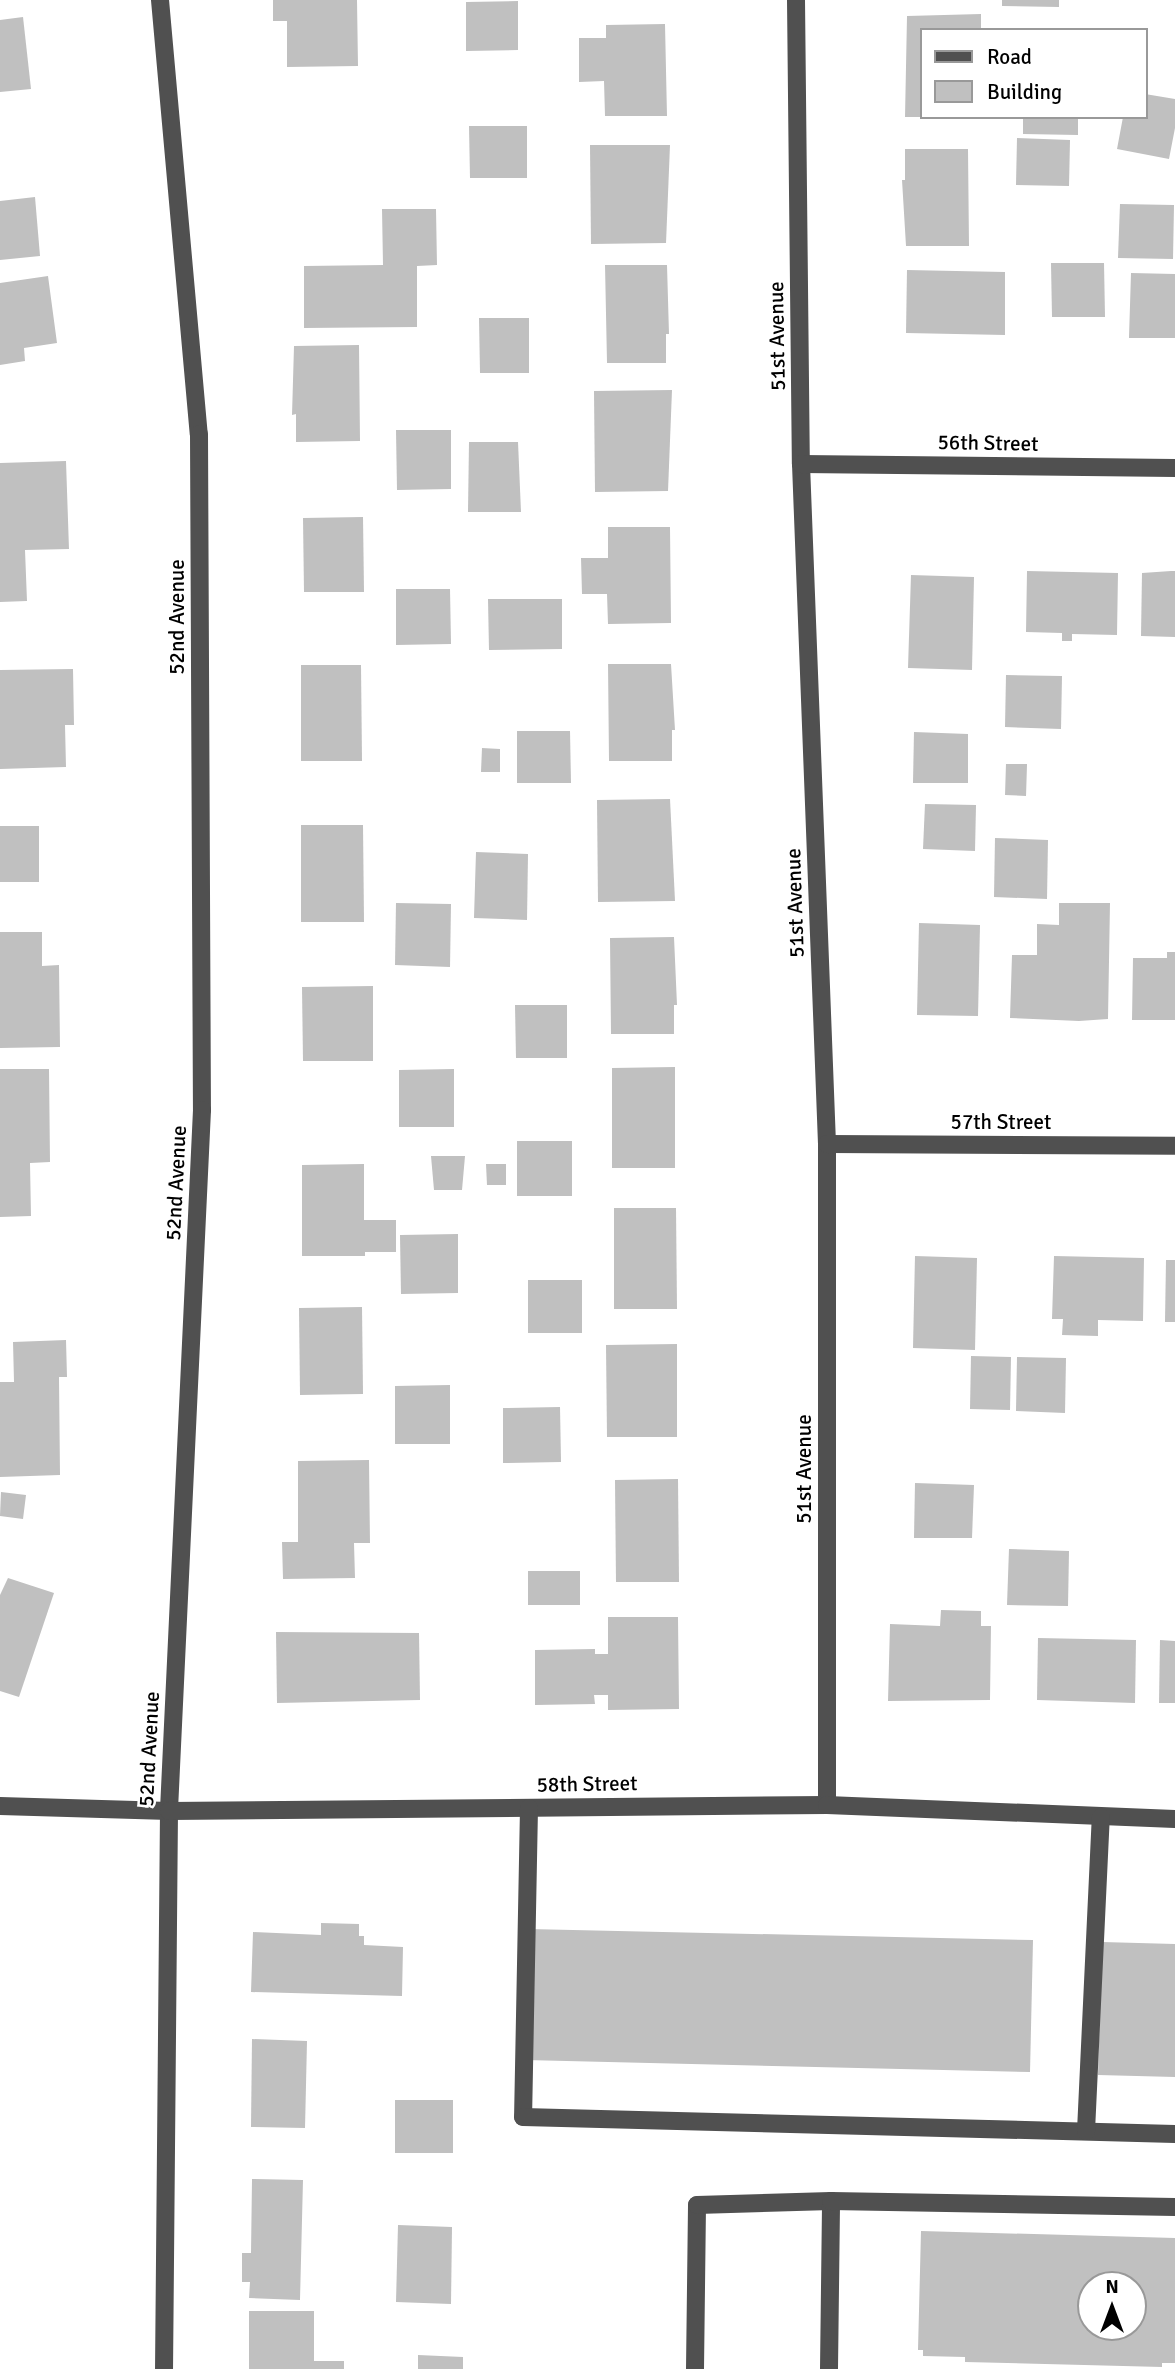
<!DOCTYPE html>
<style>
body{margin:0}
#map{position:relative;width:1175px;height:2369px;overflow:hidden;background:#fff;font-family:Signika,sans-serif}
div>[style]{position:absolute}
.building>*{inset:0;background:#c0c0c0}
.minor>*{height:18px;margin:-9px;padding:0 9px;transform-origin:9px;border-radius:9px;background:#505050}
span{translate:-50% -50%;white-space:nowrap;text-align:center;line-height:1.15;-webkit-text-stroke:5px #fff;paint-order:stroke}
.street-label{font-size:21px;color:#000}
.legend{position:absolute;left:920px;top:28px;width:228px;height:91px;box-sizing:border-box;background:#fff;border:2px solid #999;margin:0;padding:9px 12px;list-style:none;font-size:21px;color:#000}
.legend li{display:flex;align-items:center;gap:14px;height:35px}
.legend b{width:35px;border:2px solid #999}
.north{position:absolute;left:1077px;top:2271px;width:70px;height:70px;box-sizing:border-box;background:#fff;border:2px solid #999;border-radius:50%;rotate:0deg;font-size:19px;font-weight:700;line-height:28px;text-align:center;color:#000}
.north::after{content:'';display:block;margin:auto;width:24px;height:32px;background:#000;clip-path:polygon(50% 0,100% 100%,50% 72%,0 100%)}
</style>
<div id="map">
<div class="building">
<i style="clip-path:polygon(273px 0,357px 0,358px 66px,287px 67px,287px 21px,273px 21px)"></i>
<i style="clip-path:polygon(1002px 0,1059px 0,1059px 7px,1002px 6px)"></i>
<i style="clip-path:polygon(518px 1px,518px 50px,466px 51px,466px 2px)"></i>
<i style="clip-path:polygon(981px 14px,981px 30px,921px 30px,921px 117px,905px 117px,907px 16px)"></i>
<i style="clip-path:polygon(23px 17px,31px 89px,0 92px,0 20px)"></i>
<i style="clip-path:polygon(665px 24px,667px 116px,605px 116px,604px 81px,579px 82px,579px 38px,606px 38px,606px 25px)"></i>
<i style="clip-path:polygon(1145px 94px,1175px 99px,1175px 128px,1169px 159px,1117px 149px,1123px 117px,1145px 117px)"></i>
<i style="clip-path:polygon(1023px 117px,1078px 117px,1078px 135px,1023px 134px)"></i>
<i style="clip-path:polygon(469px 126px,527px 126px,527px 178px,470px 178px)"></i>
<i style="clip-path:polygon(1017px 138px,1070px 140px,1069px 186px,1016px 185px)"></i>
<i style="clip-path:polygon(590px 145px,670px 145px,666px 243px,591px 244px)"></i>
<i style="clip-path:polygon(905px 149px,968px 149px,969px 246px,906px 246px,902px 180px,905px 180px)"></i>
<i style="clip-path:polygon(35px 197px,40px 256px,0 260px,0 201px)"></i>
<i style="clip-path:polygon(1120px 204px,1174px 205px,1173px 259px,1118px 258px)"></i>
<i style="clip-path:polygon(382px 209px,436px 209px,437px 265px,417px 266px,417px 327px,304px 328px,304px 266px,383px 265px)"></i>
<i style="clip-path:polygon(1051px 263px,1104px 263px,1105px 317px,1052px 317px)"></i>
<i style="clip-path:polygon(605px 265px,667px 265px,669px 334px,666px 334px,666px 363px,607px 363px)"></i>
<i style="clip-path:polygon(907px 270px,1005px 272px,1005px 335px,906px 333px)"></i>
<i style="clip-path:polygon(1131px 273px,1175px 274px,1175px 338px,1129px 338px)"></i>
<i style="clip-path:polygon(48px 276px,57px 343px,24px 348px,25px 361px,0 365px,0 283px)"></i>
<i style="clip-path:polygon(479px 318px,529px 318px,529px 373px,480px 373px)"></i>
<i style="clip-path:polygon(359px 345px,360px 441px,296px 442px,296px 414px,292px 415px,294px 346px)"></i>
<i style="clip-path:polygon(672px 390px,668px 491px,595px 492px,594px 391px)"></i>
<i style="clip-path:polygon(396px 430px,451px 430px,451px 489px,397px 490px)"></i>
<i style="clip-path:polygon(469px 442px,518px 442px,521px 512px,468px 512px)"></i>
<i style="clip-path:polygon(66px 461px,69px 549px,25px 550px,27px 601px,0 602px,0 463px)"></i>
<i style="clip-path:polygon(363px 517px,364px 592px,304px 592px,303px 518px)"></i>
<i style="clip-path:polygon(608px 527px,670px 527px,671px 623px,608px 624px,607px 594px,582px 594px,581px 558px,608px 558px)"></i>
<i style="clip-path:polygon(1027px 571px,1118px 573px,1117px 635px,1072px 634px,1072px 641px,1062px 641px,1062px 633px,1026px 632px)"></i>
<i style="clip-path:polygon(1171px 571px,1175px 571px,1175px 637px,1141px 636px,1142px 573px)"></i>
<i style="clip-path:polygon(911px 575px,974px 577px,972px 670px,908px 668px)"></i>
<i style="clip-path:polygon(396px 589px,450px 589px,451px 644px,396px 645px)"></i>
<i style="clip-path:polygon(488px 599px,562px 599px,562px 649px,489px 650px)"></i>
<i style="clip-path:polygon(608px 664px,671px 664px,675px 730px,672px 730px,672px 761px,609px 761px)"></i>
<i style="clip-path:polygon(301px 665px,361px 665px,362px 761px,301px 761px)"></i>
<i style="clip-path:polygon(73px 669px,74px 725px,65px 725px,66px 767px,0 769px,0 670px)"></i>
<i style="clip-path:polygon(1006px 675px,1062px 676px,1061px 729px,1005px 727px)"></i>
<i style="clip-path:polygon(517px 731px,570px 731px,571px 783px,517px 783px)"></i>
<i style="clip-path:polygon(914px 732px,968px 734px,968px 783px,913px 783px)"></i>
<i style="clip-path:polygon(482px 748px,500px 749px,500px 772px,481px 772px)"></i>
<i style="clip-path:polygon(1006px 764px,1027px 764px,1026px 796px,1005px 795px)"></i>
<i style="clip-path:polygon(670px 799px,675px 901px,598px 902px,597px 800px)"></i>
<i style="clip-path:polygon(925px 804px,976px 805px,975px 851px,923px 849px)"></i>
<i style="clip-path:polygon(301px 825px,363px 825px,364px 922px,301px 922px)"></i>
<i style="clip-path:polygon(0 826px,39px 826px,39px 882px,0 882px)"></i>
<i style="clip-path:polygon(995px 838px,1048px 840px,1047px 899px,994px 897px)"></i>
<i style="clip-path:polygon(476px 852px,528px 854px,527px 920px,474px 918px)"></i>
<i style="clip-path:polygon(396px 903px,451px 904px,450px 967px,395px 965px)"></i>
<i style="clip-path:polygon(1059px 903px,1110px 903px,1108px 1019px,1079px 1021px,1010px 1018px,1012px 955px,1037px 955px,1037px 924px,1059px 925px)"></i>
<i style="clip-path:polygon(919px 923px,980px 925px,978px 1016px,917px 1015px)"></i>
<i style="clip-path:polygon(0 932px,42px 932px,42px 966px,59px 965px,60px 1047px,0 1048px)"></i>
<i style="clip-path:polygon(674px 937px,677px 1005px,674px 1005px,674px 1034px,611px 1034px,610px 938px)"></i>
<i style="clip-path:polygon(1167px 952px,1175px 952px,1175px 1020px,1132px 1020px,1133px 958px,1167px 958px)"></i>
<i style="clip-path:polygon(373px 986px,373px 1061px,303px 1061px,302px 987px)"></i>
<i style="clip-path:polygon(515px 1005px,567px 1005px,567px 1058px,516px 1058px)"></i>
<i style="clip-path:polygon(675px 1067px,675px 1168px,612px 1168px,612px 1068px)"></i>
<i style="clip-path:polygon(0 1069px,49px 1069px,50px 1162px,30px 1163px,31px 1216px,0 1217px)"></i>
<i style="clip-path:polygon(454px 1069px,454px 1127px,399px 1127px,399px 1070px)"></i>
<i style="clip-path:polygon(517px 1141px,572px 1141px,572px 1196px,517px 1196px)"></i>
<i style="clip-path:polygon(431px 1156px,465px 1156px,462px 1190px,434px 1190px)"></i>
<i style="clip-path:polygon(364px 1164px,364px 1220px,396px 1220px,396px 1252px,365px 1252px,365px 1256px,302px 1256px,302px 1165px)"></i>
<i style="clip-path:polygon(486px 1164px,506px 1164px,506px 1185px,487px 1185px)"></i>
<i style="clip-path:polygon(614px 1208px,676px 1208px,677px 1309px,614px 1309px)"></i>
<i style="clip-path:polygon(458px 1234px,458px 1293px,401px 1294px,400px 1235px)"></i>
<i style="clip-path:polygon(915px 1256px,977px 1258px,975px 1350px,913px 1348px)"></i>
<i style="clip-path:polygon(1054px 1256px,1144px 1258px,1143px 1321px,1098px 1320px,1098px 1336px,1062px 1335px,1063px 1319px,1052px 1319px)"></i>
<i style="clip-path:polygon(1166px 1260px,1175px 1260px,1175px 1322px,1165px 1322px)"></i>
<i style="clip-path:polygon(528px 1280px,582px 1280px,582px 1333px,528px 1333px)"></i>
<i style="clip-path:polygon(362px 1307px,363px 1394px,300px 1395px,299px 1308px)"></i>
<i style="clip-path:polygon(66px 1340px,67px 1377px,59px 1377px,60px 1475px,0 1477px,0 1382px,14px 1382px,13px 1342px)"></i>
<i style="clip-path:polygon(677px 1344px,677px 1437px,607px 1437px,606px 1345px)"></i>
<i style="clip-path:polygon(971px 1356px,1011px 1357px,1010px 1410px,970px 1409px)"></i>
<i style="clip-path:polygon(1017px 1357px,1066px 1358px,1065px 1413px,1016px 1411px)"></i>
<i style="clip-path:polygon(450px 1385px,450px 1444px,395px 1444px,395px 1386px)"></i>
<i style="clip-path:polygon(560px 1407px,561px 1462px,503px 1463px,503px 1408px)"></i>
<i style="clip-path:polygon(369px 1460px,370px 1543px,354px 1543px,355px 1578px,283px 1579px,282px 1542px,298px 1542px,298px 1461px)"></i>
<i style="clip-path:polygon(678px 1479px,679px 1582px,616px 1582px,615px 1480px)"></i>
<i style="clip-path:polygon(915px 1483px,974px 1485px,972px 1538px,914px 1538px)"></i>
<i style="clip-path:polygon(1px 1492px,26px 1495px,23px 1519px,0 1516px)"></i>
<i style="clip-path:polygon(1009px 1549px,1069px 1551px,1068px 1606px,1007px 1605px)"></i>
<i style="clip-path:polygon(528px 1571px,580px 1571px,580px 1605px,528px 1605px)"></i>
<i style="clip-path:polygon(8px 1578px,54px 1593px,19px 1697px,0 1691px,0 1595px)"></i>
<i style="clip-path:polygon(941px 1610px,981px 1611px,981px 1626px,991px 1626px,990px 1700px,888px 1701px,890px 1624px,940px 1626px)"></i>
<i style="clip-path:polygon(608px 1617px,678px 1617px,679px 1709px,608px 1710px,608px 1695px,594px 1695px,595px 1704px,535px 1705px,535px 1650px,595px 1649px,595px 1654px,608px 1654px)"></i>
<i style="clip-path:polygon(276px 1632px,419px 1633px,420px 1700px,277px 1703px)"></i>
<i style="clip-path:polygon(1038px 1638px,1136px 1640px,1135px 1703px,1037px 1700px)"></i>
<i style="clip-path:polygon(1160px 1640px,1175px 1641px,1175px 1703px,1159px 1703px)"></i>
<i style="clip-path:polygon(321px 1923px,359px 1924px,359px 1936px,364px 1936px,364px 1945px,403px 1947px,402px 1996px,251px 1992px,253px 1932px,321px 1935px)"></i>
<i style="clip-path:polygon(528px 1929px,1033px 1940px,1030px 2072px,525px 2060px)"></i>
<i style="clip-path:polygon(1102px 1942px,1175px 1944px,1175px 2077px,1098px 2075px)"></i>
<i style="clip-path:polygon(252px 2039px,307px 2041px,305px 2128px,251px 2127px)"></i>
<i style="clip-path:polygon(395px 2100px,453px 2100px,453px 2153px,395px 2153px)"></i>
<i style="clip-path:polygon(252px 2179px,303px 2180px,300px 2300px,249px 2298px,250px 2282px,242px 2282px,242px 2253px,251px 2253px)"></i>
<i style="clip-path:polygon(398px 2225px,452px 2227px,451px 2304px,396px 2302px)"></i>
<i style="clip-path:polygon(evenodd,921px 2231px,1175px 2238px,1175px 2363px,1162px 2363px,1162px 2367px,965px 2362px,965px 2357px,923px 2356px,923px 2350px,918px 2350px,921px 2231px,1091px 2285px,1133px 2285px,1133px 2327px,1091px 2327px,1091px 2285px)"></i>
<i style="clip-path:polygon(249px 2311px,314px 2311px,314px 2361px,344px 2361px,344px 2369px,249px 2369px)"></i>
<i style="clip-path:polygon(418px 2355px,463px 2357px,463px 2369px,418px 2369px)"></i>
</div>
<div class="minor">
<i style="left:160px;top:0;width:436px;rotate:84.9deg"></i>
<i style="left:199px;top:434px;width:676px;rotate:89.75deg"></i>
<i style="left:202px;top:1110px;width:702px;rotate:92.7deg"></i>
<i style="left:169px;top:1811px;width:558px;rotate:90.51deg"></i>
<i style="left:796px;top:0;width:464px;rotate:89.4deg"></i>
<i style="left:801px;top:464px;width:680px;rotate:87.81deg"></i>
<i style="left:827px;top:1144px;width:661px;rotate:90deg"></i>
<i style="left:801px;top:464px;width:374px;rotate:0.6deg"></i>
<i style="left:827px;top:1144px;width:348px;rotate:0.3deg"></i>
<i style="left:0;top:1806px;width:169px;rotate:1.7deg"></i>
<i style="left:169px;top:1811px;width:658px;rotate:-0.52deg"></i>
<i style="left:827px;top:1805px;width:348px;rotate:2.3deg"></i>
<i style="left:529px;top:1808px;width:309px;rotate:91.1deg"></i>
<i style="left:523px;top:2117px;width:652px;rotate:1.49deg"></i>
<i style="left:1086px;top:2131px;width:314px;rotate:-87.3deg"></i>
<i style="left:695px;top:2369px;width:164px;rotate:-89.3deg"></i>
<i style="left:697px;top:2205px;width:134px;rotate:-1.7deg"></i>
<i style="left:829px;top:2369px;width:168px;rotate:-89.3deg"></i>
<i style="left:831px;top:2201px;width:344px;rotate:1deg"></i>
</div>
<div class="street-label">
<span style="left:777px;top:336px;rotate:-91deg">51st Avenue</span>
<span style="left:988px;top:443px;rotate:1deg">56th Street</span>
<span style="left:177px;top:617px;rotate:-90deg">52nd Avenue</span>
<span style="left:795px;top:903px;rotate:-92deg">51st Avenue</span>
<span style="left:1001px;top:1122px">57th Street</span>
<span style="left:176px;top:1183px;rotate:-87deg">52nd Avenue</span>
<span style="left:804px;top:1469px;rotate:-90deg">51st Avenue</span>
<span style="left:149px;top:1749px;rotate:-87deg">52nd Avenue</span>
<span style="left:587px;top:1784px;rotate:-1deg">58th Street</span>
</div>
<ul class="legend">
<li><b style="height:9px;background:#505050"></b>Road</li>
<li><b style="height:19px;background:#c0c0c0"></b>Building</li>
</ul>
<div class="north">N</div>
</div>
